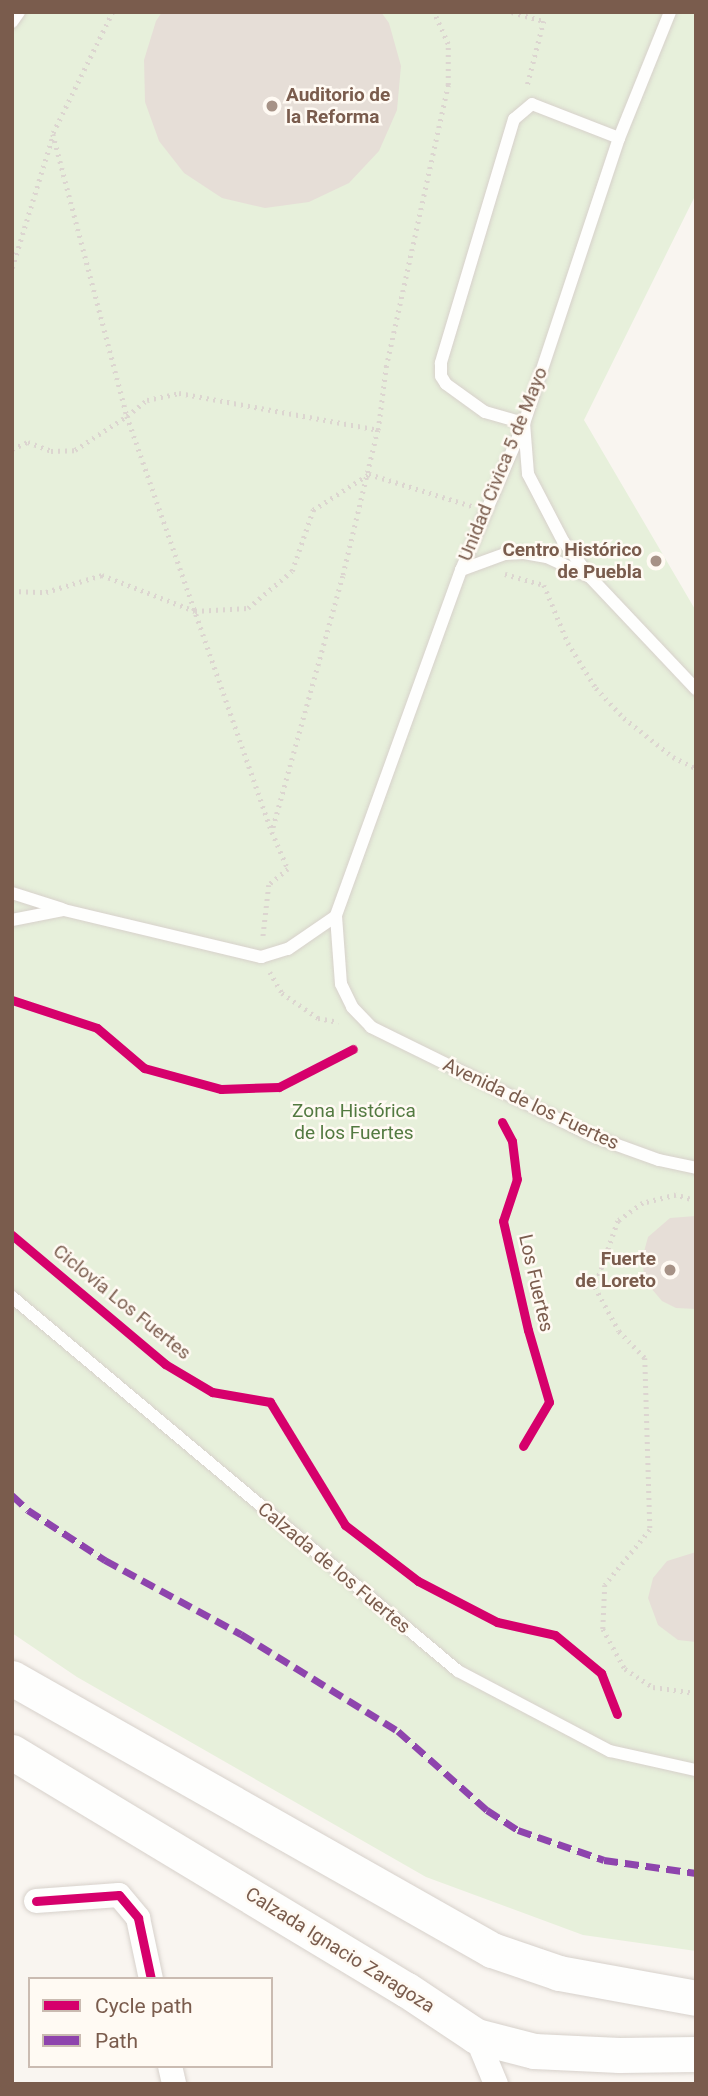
<!DOCTYPE html>
<meta charset="utf-8">
<style>
body{margin:0}
#map{position:relative;width:708px;height:2096px;overflow:hidden;background:#f9f5f0;font-family:Roboto,sans-serif}
div>[style]{position:absolute}
.green>*{inset:0;background:#e7f0db}
.building>*{inset:0;background:#e6ded7}
.path>*{height:4.5px;margin-top:-2.25px;transform-origin:0;background:repeating-linear-gradient(90deg,#dcd5d0 0 2px,transparent 0 7px)}
.roads{filter:drop-shadow(0 0 2px #d7d1cb) drop-shadow(0 0 2px #d7d1cb)}
.service>*{height:12px;margin:-6px;padding:0 6px;transform-origin:6px;border-radius:6px;background:#fefefd}
.minor>*{height:24px;margin:-12px;padding:0 12px;transform-origin:12px;border-radius:12px;background:#fefefd}
.secondary>*{height:35px;margin:-17.5px;padding:0 17.5px;transform-origin:17.5px;border-radius:17.5px;background:#fefefd}
.quiet>*{height:7px;margin-top:-3.5px;transform-origin:0;background:repeating-linear-gradient(90deg,#8e44ad 0 14px,transparent 0 21px)}
.cycleway>*{height:9px;margin:-4.5px;padding:0 4.5px;transform-origin:4.5px;border-radius:4.5px;background:#d6006c}
.dots>*{width:19px;height:19px;translate:-50% -50%;box-sizing:border-box;border:4px solid #fffaf3;border-radius:50%}
span{translate:-50% -50%;white-space:nowrap;text-align:center;line-height:1.15;-webkit-text-stroke:5px #fffaf3;paint-order:stroke}
.poi-label{font-size:19px;color:#7a5c4d;font-weight:700}
.left{translate:0 -50%;text-align:left}
.right{translate:-100% -50%;text-align:right}
.street-label{font-size:19px;color:#7a5c4d}
.park-label{font-size:19px;color:#537a41}
.frame{position:absolute;inset:0;border:14px solid #7a5c4d;pointer-events:none}
.legend{position:absolute;left:28px;top:1977px;width:245px;height:91px;box-sizing:border-box;background:#fffaf3;border:2px solid #cabbb1;margin:0;padding:9px 12px;list-style:none;font-size:21px;color:#7a5c4d}
.legend li{display:flex;align-items:center;gap:14px;height:35px}
.legend b{width:35px;border:2px solid #cabbb1}
</style>
<div id="map">
<div class="green">
<i style="clip-path:polygon(12px 12px,696px 12px,696px 194px,584px 420px,696px 611px,696px 1951px,583px 1935px,426px 1877px,77px 1677px,12px 1633px)"></i>
</div>
<div class="building">
<i style="clip-path:polygon(162px 12px,381px 12px,389px 23px,401px 66px,397px 110px,379px 151px,349px 183px,309px 202px,265px 208px,222px 198px,184px 173px,159px 141px,145px 102px,144px 60px,156px 21px)"></i>
<i style="clip-path:polygon(696px 1216px,696px 1309px,676px 1308px,662px 1301px,645px 1281px,642px 1259px,648px 1237px,670px 1218px)"></i>
<i style="clip-path:polygon(696px 1552px,696px 1642px,678px 1640px,658px 1625px,648px 1598px,653px 1578px,667px 1561px)"></i>
</div>
<div class="path">
<i style="left:113px;top:12px;width:136px;rotate:116.2deg"></i>
<i style="left:53px;top:134px;width:292px;rotate:75.3deg"></i>
<i style="left:127px;top:416px;width:26px;rotate:-39deg"></i>
<i style="left:147px;top:400px;width:33px;rotate:-12deg"></i>
<i style="left:179px;top:393px;width:202px;rotate:10.5deg"></i>
<i style="left:378px;top:430px;width:150px;rotate:103.5deg"></i>
<i style="left:343px;top:576px;width:266px;rotate:105.5deg"></i>
<i style="left:512px;top:12px;width:33px;rotate:16deg"></i>
<i style="left:544px;top:21px;width:68px;rotate:104.4deg"></i>
<i style="left:12px;top:268px;width:139px;rotate:-72.9deg"></i>
<i style="left:378px;top:430px;width:64px;rotate:-82.8deg"></i>
<i style="left:386px;top:367px;width:289px;rotate:-77.6deg"></i>
<i style="left:448px;top:85px;width:41px;rotate:-90deg"></i>
<i style="left:448px;top:44px;width:35px;rotate:-114deg"></i>
<i style="left:12px;top:449px;width:17px;rotate:-24deg"></i>
<i style="left:28px;top:442px;width:25px;rotate:21deg"></i>
<i style="left:51px;top:451px;width:24px;rotate:-2deg"></i>
<i style="left:75px;top:450px;width:62px;rotate:-33.2deg"></i>
<i style="left:127px;top:416px;width:441px;rotate:70.8deg"></i>
<i style="left:272px;top:832px;width:40px;rotate:66.6deg"></i>
<i style="left:288px;top:869px;width:25px;rotate:140deg"></i>
<i style="left:269px;top:885px;width:53px;rotate:96.5deg"></i>
<i style="left:505px;top:574px;width:41px;rotate:15.8deg"></i>
<i style="left:544px;top:585px;width:63px;rotate:67.5deg"></i>
<i style="left:568px;top:643px;width:53px;rotate:58.1deg"></i>
<i style="left:596px;top:688px;width:41px;rotate:47deg"></i>
<i style="left:624px;top:718px;width:63px;rotate:38.5deg"></i>
<i style="left:673px;top:757px;width:25px;rotate:26deg"></i>
<i style="left:12px;top:591px;width:34px;rotate:2deg"></i>
<i style="left:46px;top:592px;width:59px;rotate:-16.9deg"></i>
<i style="left:102px;top:575px;width:100px;rotate:21.2deg"></i>
<i style="left:195px;top:611px;width:53px;rotate:-3.2deg"></i>
<i style="left:248px;top:608px;width:57px;rotate:-40.1deg"></i>
<i style="left:292px;top:571px;width:65px;rotate:-71deg"></i>
<i style="left:313px;top:510px;width:67px;rotate:-32.7deg"></i>
<i style="left:369px;top:474px;width:108px;rotate:17.3deg"></i>
<i style="left:270px;top:972px;width:24px;rotate:60deg"></i>
<i style="left:282px;top:993px;width:44px;rotate:34.8deg"></i>
<i style="left:318px;top:1018px;width:21px;rotate:11deg"></i>
<i style="left:696px;top:1201px;width:21px;rotate:-163deg"></i>
<i style="left:676px;top:1195px;width:34px;rotate:166deg"></i>
<i style="left:643px;top:1203px;width:31px;rotate:144deg"></i>
<i style="left:618px;top:1221px;width:70px;rotate:109.2deg"></i>
<i style="left:595px;top:1287px;width:50px;rotate:61.4deg"></i>
<i style="left:619px;top:1331px;width:37px;rotate:46deg"></i>
<i style="left:645px;top:1358px;width:172px;rotate:88.3deg"></i>
<i style="left:650px;top:1530px;width:71px;rotate:129.3deg"></i>
<i style="left:605px;top:1585px;width:44px;rotate:92.6deg"></i>
<i style="left:603px;top:1629px;width:46px;rotate:61.2deg"></i>
<i style="left:625px;top:1669px;width:33px;rotate:33deg"></i>
<i style="left:653px;top:1687px;width:43px;rotate:7.9deg"></i>
</div>
<div class="roads">
<div class="service">
<i style="left:670px;top:12px;width:136px;rotate:112deg"></i>
<i style="left:619px;top:138px;width:300px;rotate:108.4deg"></i>
<i style="left:524px;top:423px;width:160px;rotate:113.2deg"></i>
<i style="left:461px;top:570px;width:368px;rotate:109.9deg"></i>
<i style="left:336px;top:916px;width:68px;rotate:85.8deg"></i>
<i style="left:341px;top:984px;width:25px;rotate:64deg"></i>
<i style="left:352px;top:1007px;width:28px;rotate:46deg"></i>
<i style="left:371px;top:1027px;width:250px;rotate:26.2deg"></i>
<i style="left:595px;top:1137px;width:68px;rotate:19.8deg"></i>
<i style="left:659px;top:1160px;width:38px;rotate:12deg"></i>
<i style="left:12px;top:22px;width:12px;rotate:-55deg"></i>
<i style="left:619px;top:138px;width:93px;rotate:-158.7deg"></i>
<i style="left:532px;top:104px;width:23px;rotate:140deg"></i>
<i style="left:514px;top:119px;width:255px;rotate:106.7deg"></i>
<i style="left:441px;top:363px;width:13px;rotate:90deg"></i>
<i style="left:441px;top:376px;width:9px;rotate:58deg"></i>
<i style="left:446px;top:384px;width:48px;rotate:35.7deg"></i>
<i style="left:485px;top:412px;width:41px;rotate:15.8deg"></i>
<i style="left:524px;top:423px;width:51px;rotate:85.5deg"></i>
<i style="left:528px;top:474px;width:76px;rotate:62.4deg"></i>
<i style="left:563px;top:541px;width:46px;rotate:52.9deg"></i>
<i style="left:591px;top:578px;width:153px;rotate:46.6deg"></i>
<i style="left:461px;top:570px;width:47px;rotate:-20deg"></i>
<i style="left:505px;top:554px;width:19px;rotate:-3deg"></i>
<i style="left:524px;top:553px;width:23px;rotate:10deg"></i>
<i style="left:547px;top:557px;width:45px;rotate:24.9deg"></i>
<i style="left:12px;top:893px;width:52px;rotate:17.7deg"></i>
<i style="left:12px;top:920px;width:53px;rotate:-10.9deg"></i>
<i style="left:64px;top:910px;width:203px;rotate:13.4deg"></i>
<i style="left:261px;top:957px;width:28px;rotate:-17deg"></i>
<i style="left:288px;top:949px;width:58px;rotate:-34.5deg"></i>
<i style="left:12px;top:1297px;width:582px;rotate:39.98deg"></i>
<i style="left:458px;top:1671px;width:172px;rotate:27.8deg"></i>
<i style="left:610px;top:1751px;width:88px;rotate:12.5deg"></i>
</div>
<div class="minor">
<i style="left:36px;top:1901px;width:83px;rotate:-4.1deg"></i>
<i style="left:119px;top:1895px;width:30px;rotate:50deg"></i>
<i style="left:138px;top:1918px;width:62px;rotate:78deg"></i>
<i style="left:476px;top:2036px;width:52px;rotate:67.4deg"></i>
<i style="left:170px;top:2066px;width:18px;rotate:77deg"></i>
</div>
<div class="secondary">
<i style="left:12px;top:1678px;width:552px;rotate:29.54deg"></i>
<i style="left:492px;top:1950px;width:71px;rotate:18.9deg"></i>
<i style="left:559px;top:1973px;width:139px;rotate:10.3deg"></i>
<i style="left:12px;top:1752px;width:461px;rotate:31.1deg"></i>
<i style="left:407px;top:1990px;width:83px;rotate:33.7deg"></i>
<i style="left:476px;top:2036px;width:60px;rotate:14.5deg"></i>
<i style="left:534px;top:2051px;width:85px;rotate:2.7deg"></i>
<i style="left:619px;top:2055px;width:77px;rotate:-0.7deg"></i>
</div>
</div>
<div class="quiet">
<i style="left:12px;top:1495px;width:22px;rotate:43deg"></i>
<i style="left:28px;top:1510px;width:92px;rotate:33deg"></i>
<i style="left:105px;top:1560px;width:155px;rotate:28.6deg"></i>
<i style="left:241px;top:1634px;width:185px;rotate:31.7deg"></i>
<i style="left:398px;top:1731px;width:119px;rotate:41.6deg"></i>
<i style="left:487px;top:1810px;width:37px;rotate:33deg"></i>
<i style="left:518px;top:1830px;width:91px;rotate:19.2deg"></i>
<i style="left:604px;top:1860px;width:93px;rotate:8deg"></i>
</div>
<div class="cycleway">
<i style="left:12px;top:1000px;width:89px;rotate:18.2deg"></i>
<i style="left:97px;top:1028px;width:62px;rotate:40.4deg"></i>
<i style="left:144px;top:1068px;width:80px;rotate:15.3deg"></i>
<i style="left:221px;top:1089px;width:58px;rotate:-2deg"></i>
<i style="left:279px;top:1087px;width:83px;rotate:-27.2deg"></i>
<i style="left:502px;top:1122px;width:21px;rotate:62deg"></i>
<i style="left:512px;top:1141px;width:38px;rotate:83deg"></i>
<i style="left:517px;top:1179px;width:44px;rotate:108.4deg"></i>
<i style="left:503px;top:1221px;width:112px;rotate:77.1deg"></i>
<i style="left:528px;top:1330px;width:75px;rotate:73.7deg"></i>
<i style="left:549px;top:1402px;width:51px;rotate:120.6deg"></i>
<i style="left:12px;top:1235px;width:200px;rotate:40.1deg"></i>
<i style="left:165px;top:1364px;width:55px;rotate:30.8deg"></i>
<i style="left:212px;top:1392px;width:59px;rotate:9.8deg"></i>
<i style="left:270px;top:1402px;width:144px;rotate:58.6deg"></i>
<i style="left:345px;top:1525px;width:92px;rotate:37.5deg"></i>
<i style="left:418px;top:1581px;width:89px;rotate:27.4deg"></i>
<i style="left:497px;top:1622px;width:59px;rotate:12.6deg"></i>
<i style="left:555px;top:1635px;width:60px;rotate:39.6deg"></i>
<i style="left:601px;top:1673px;width:44px;rotate:68.7deg"></i>
<i style="left:36px;top:1901px;width:83px;rotate:-4.1deg"></i>
<i style="left:119px;top:1895px;width:30px;rotate:50deg"></i>
<i style="left:138px;top:1918px;width:62px;rotate:78deg"></i>
</div>
<div class="dots">
<i style="left:272px;top:106px;background:#a69286"></i>
<i style="left:656px;top:561px;background:#a69286"></i>
<i style="left:670px;top:1270px;background:#a69286"></i>
</div>
<div class="poi-label">
<span class="left" style="left:286px;top:106px">Auditorio de<br>la Reforma</span>
<span class="right" style="left:642px;top:561px">Centro Histórico<br>de Puebla</span>
<span class="right" style="left:656px;top:1270px">Fuerte<br>de Loreto</span>
</div>
<div class="street-label">
<span style="left:503px;top:464px;rotate:-68deg">Unidad Civica 5 de Mayo</span>
<span style="left:531px;top:1104px;rotate:25deg">Avenida de los Fuertes</span>
<span style="left:536px;top:1283px;rotate:77deg">Los Fuertes</span>
<span style="left:122px;top:1302px;rotate:39deg">Ciclovía Los Fuertes</span>
<span style="left:334px;top:1568px;rotate:40deg">Calzada de los Fuertes</span>
<span style="left:340px;top:1950px;rotate:32deg">Calzada Ignacio Zaragoza</span>
</div>
<div class="park-label">
<span style="left:354px;top:1122px">Zona Histórica<br>de los Fuertes</span>
</div>
<div class="frame"></div>
<ul class="legend">
<li><b style="height:9px;background:#d6006c"></b>Cycle path</li>
<li><b style="height:9px;background:#8e44ad"></b>Path</li>
</ul>
</div>
